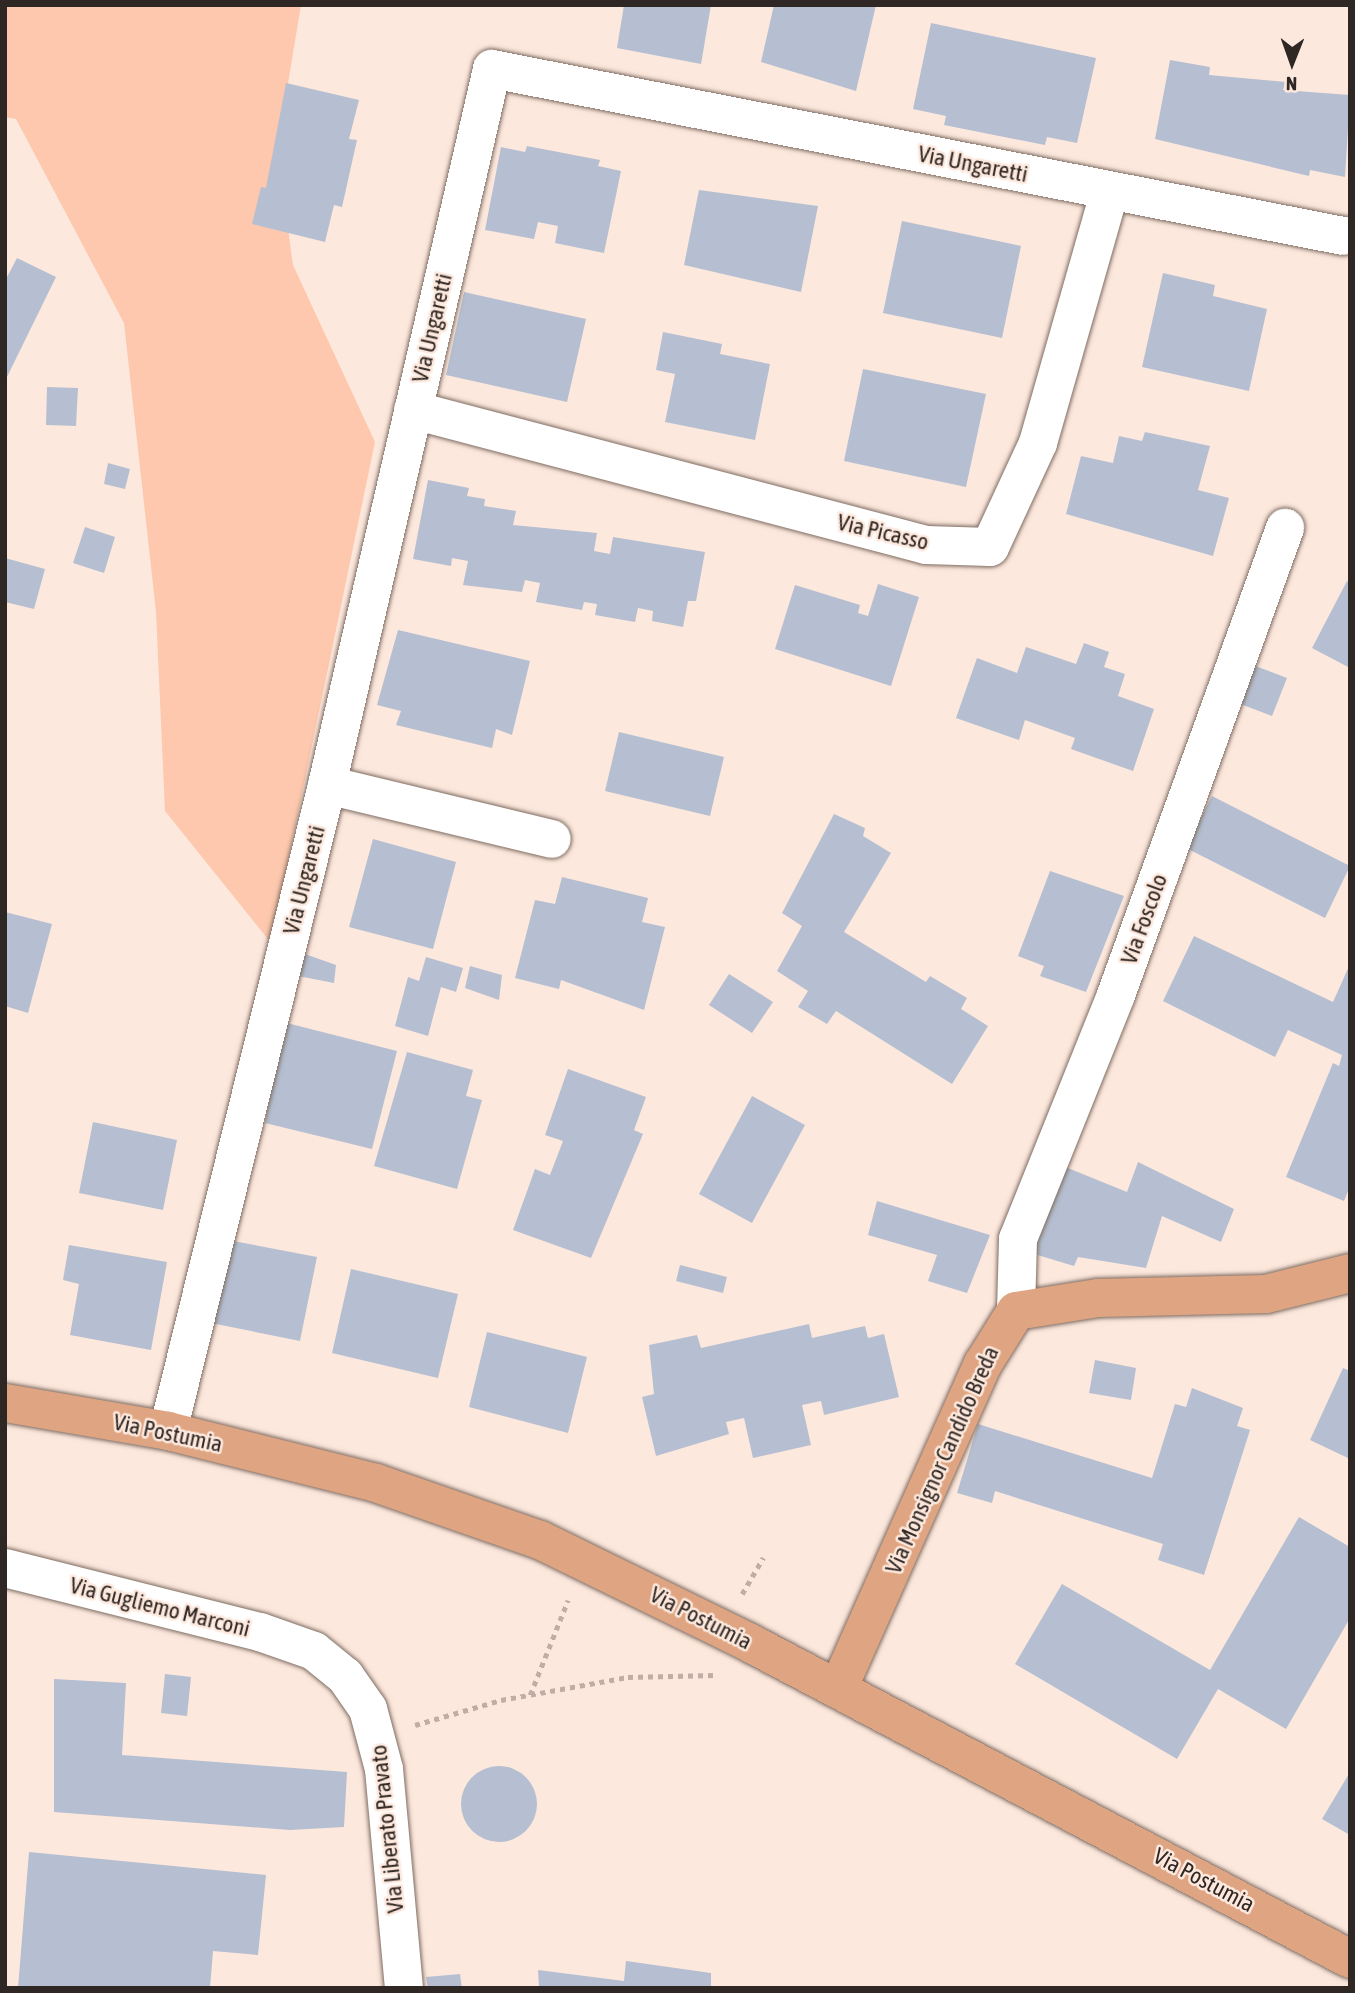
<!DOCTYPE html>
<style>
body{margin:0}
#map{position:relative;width:1355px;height:1993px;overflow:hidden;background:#fde8dd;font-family:"Asap Condensed",sans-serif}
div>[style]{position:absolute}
.green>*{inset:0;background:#fdc8ad}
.building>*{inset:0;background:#b5bfd1}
.round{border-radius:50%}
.path>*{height:4.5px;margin-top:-2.25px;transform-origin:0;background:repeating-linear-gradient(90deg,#bfaea5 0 5px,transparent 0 10px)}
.roads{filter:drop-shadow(0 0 2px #7e6c62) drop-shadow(0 0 2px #7e6c62)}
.minor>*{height:38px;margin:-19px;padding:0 19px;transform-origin:19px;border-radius:19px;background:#fff}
.major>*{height:38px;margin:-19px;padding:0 19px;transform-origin:19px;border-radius:19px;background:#dfa582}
span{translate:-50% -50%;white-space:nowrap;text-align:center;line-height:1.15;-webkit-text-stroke:5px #fde8dd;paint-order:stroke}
.street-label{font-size:23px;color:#2f2723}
.frame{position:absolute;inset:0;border:7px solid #2f2723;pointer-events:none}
.north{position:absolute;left:1257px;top:28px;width:70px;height:70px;-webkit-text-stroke:5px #fde8dd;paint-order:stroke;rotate:181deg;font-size:19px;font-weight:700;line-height:28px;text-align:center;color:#2f2723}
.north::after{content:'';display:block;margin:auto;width:24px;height:32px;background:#2f2723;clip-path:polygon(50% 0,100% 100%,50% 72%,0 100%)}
</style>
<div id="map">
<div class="green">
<i style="clip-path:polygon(5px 5px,301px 5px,277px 150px,293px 265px,375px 442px,271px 943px,165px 811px,156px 612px,124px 323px,16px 119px,5px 117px)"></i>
</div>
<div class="building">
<i style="clip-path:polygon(624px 5px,711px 5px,701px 64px,617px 48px)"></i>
<i style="clip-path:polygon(774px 5px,876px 5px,856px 91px,761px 62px)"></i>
<i style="clip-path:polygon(931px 23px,1096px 58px,1077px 143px,1047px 137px,1045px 145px,944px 125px,946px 116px,913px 109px)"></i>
<i style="clip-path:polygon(1170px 60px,1210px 67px,1209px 75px,1286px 82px,1283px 90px,1350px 95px,1345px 177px,1310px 170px,1309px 176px,1155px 139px)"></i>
<i style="clip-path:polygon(286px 83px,359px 100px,349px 139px,357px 140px,342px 207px,334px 205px,325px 242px,252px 224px,261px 187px,266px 188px)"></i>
<i style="clip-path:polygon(527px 146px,600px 160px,598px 166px,621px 171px,604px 253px,555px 243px,558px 226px,538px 222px,534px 239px,485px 230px,501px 147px,525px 152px)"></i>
<i style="clip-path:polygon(699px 190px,818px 206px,801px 292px,684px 265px)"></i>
<i style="clip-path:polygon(902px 221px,1021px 246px,1002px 338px,883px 313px)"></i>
<i style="clip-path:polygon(17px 258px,56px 277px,5px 381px,5px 281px)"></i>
<i style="clip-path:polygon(1163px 273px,1215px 285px,1213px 296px,1267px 309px,1249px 391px,1142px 367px)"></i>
<i style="clip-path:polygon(464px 292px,586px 319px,567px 402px,446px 375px)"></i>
<i style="clip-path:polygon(663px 332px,722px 344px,720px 354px,770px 364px,755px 440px,665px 422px,675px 374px,656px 370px)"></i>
<i style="clip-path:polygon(863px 369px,986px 394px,966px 487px,844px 461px)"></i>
<i style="clip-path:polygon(47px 387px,78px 388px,76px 426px,46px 425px)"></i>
<i style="clip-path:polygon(1145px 432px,1210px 446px,1198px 490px,1229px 498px,1213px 556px,1066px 514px,1081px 456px,1113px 463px,1119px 436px,1142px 441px)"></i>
<i style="clip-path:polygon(108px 463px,130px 469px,125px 489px,104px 484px)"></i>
<i style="clip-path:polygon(428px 480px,469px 488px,467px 496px,485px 499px,484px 506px,516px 511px,513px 525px,597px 533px,594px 551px,610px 554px,613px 537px,705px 552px,696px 601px,688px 601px,683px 627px,652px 621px,653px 611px,638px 608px,635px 622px,595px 615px,597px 604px,584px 602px,582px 610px,536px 602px,540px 583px,525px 580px,522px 592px,463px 585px,468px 561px,452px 558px,451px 566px,413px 559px)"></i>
<i style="clip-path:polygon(85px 527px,115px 537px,104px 573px,73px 563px)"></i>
<i style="clip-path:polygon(5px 558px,45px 569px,34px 609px,5px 602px)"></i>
<i style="clip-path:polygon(1347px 581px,1350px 583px,1350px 668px,1312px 648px)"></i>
<i style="clip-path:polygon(878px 584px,919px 597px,891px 686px,775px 649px,795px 585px,860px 605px,858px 613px,868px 616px)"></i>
<i style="clip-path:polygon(398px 630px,530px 661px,512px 735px,496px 729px,492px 748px,396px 725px,401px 711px,377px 705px)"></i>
<i style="clip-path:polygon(1084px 643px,1109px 652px,1104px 667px,1125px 674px,1118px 696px,1154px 709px,1133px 771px,1071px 749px,1075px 738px,1025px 720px,1019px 740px,956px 718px,977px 658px,1017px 673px,1026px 647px,1076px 664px)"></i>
<i style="clip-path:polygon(1245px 662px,1287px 678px,1272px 716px,1230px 700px)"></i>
<i style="clip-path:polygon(619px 732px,724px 757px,710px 816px,605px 791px)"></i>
<i style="clip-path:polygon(1212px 796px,1350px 866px,1325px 918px,1186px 848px)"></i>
<i style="clip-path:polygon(834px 814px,865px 828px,863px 836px,891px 853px,844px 932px,926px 982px,930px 976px,967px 998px,961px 1009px,988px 1026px,952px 1084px,836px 1011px,827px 1024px,798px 1007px,808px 991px,777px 971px,802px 926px,782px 913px)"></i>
<i style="clip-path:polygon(373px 839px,456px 862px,433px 949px,349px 927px)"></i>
<i style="clip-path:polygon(1050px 871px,1124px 896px,1086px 992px,1040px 976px,1044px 966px,1018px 956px)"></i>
<i style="clip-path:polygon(562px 877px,648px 898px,642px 922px,665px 927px,644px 1010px,561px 980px,559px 989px,515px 978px,535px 900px,555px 904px)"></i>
<i style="clip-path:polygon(5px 912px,52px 924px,28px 1013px,5px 1006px)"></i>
<i style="clip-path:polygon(1194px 936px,1333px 1002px,1350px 964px,1350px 1186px,1344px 1201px,1286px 1177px,1333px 1063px,1339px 1066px,1342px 1055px,1288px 1030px,1275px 1057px,1163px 1001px)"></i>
<i style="clip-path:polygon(305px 954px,336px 965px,334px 983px,298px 976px)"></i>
<i style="clip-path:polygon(426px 957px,463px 968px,456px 992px,441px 987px,428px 1036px,395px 1026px,408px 977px,419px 981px)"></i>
<i style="clip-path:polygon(470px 966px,502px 975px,499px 1000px,465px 988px)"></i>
<i style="clip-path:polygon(729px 974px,773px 1002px,752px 1033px,709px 1005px)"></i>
<i style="clip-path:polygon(283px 1022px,397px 1051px,372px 1149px,265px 1123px)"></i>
<i style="clip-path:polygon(407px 1052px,473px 1070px,466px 1096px,482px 1100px,457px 1189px,374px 1166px)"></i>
<i style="clip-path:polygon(568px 1069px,646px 1097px,634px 1130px,643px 1134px,591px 1258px,513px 1230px,535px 1169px,550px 1175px,563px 1141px,545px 1135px)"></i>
<i style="clip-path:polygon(752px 1096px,805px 1125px,752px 1223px,699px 1194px)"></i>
<i style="clip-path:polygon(93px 1122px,177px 1140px,163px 1210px,79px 1193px)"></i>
<i style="clip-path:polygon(1138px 1162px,1234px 1209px,1221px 1242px,1162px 1216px,1146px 1268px,1078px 1257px,1074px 1266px,1021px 1250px,1058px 1164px,1127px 1192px)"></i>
<i style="clip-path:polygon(877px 1201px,990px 1235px,967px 1293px,928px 1281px,937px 1255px,868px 1235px)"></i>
<i style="clip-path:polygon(228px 1240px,317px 1257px,300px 1341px,211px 1323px)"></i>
<i style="clip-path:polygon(69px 1245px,167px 1262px,151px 1350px,70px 1335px,79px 1284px,63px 1280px)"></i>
<i style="clip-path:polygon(680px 1265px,727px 1277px,723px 1293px,676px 1281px)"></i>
<i style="clip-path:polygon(351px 1269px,458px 1294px,438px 1378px,332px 1353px)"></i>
<i style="clip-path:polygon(809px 1324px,812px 1338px,865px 1326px,868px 1338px,884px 1334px,899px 1397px,824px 1415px,821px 1401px,802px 1405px,811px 1445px,753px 1458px,744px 1418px,726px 1422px,729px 1434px,656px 1456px,642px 1397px,654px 1394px,649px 1345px,697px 1335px,701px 1348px)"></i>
<i style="clip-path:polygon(487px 1332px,587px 1357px,568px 1433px,469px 1407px)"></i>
<i style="clip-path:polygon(1095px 1360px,1136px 1368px,1131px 1400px,1089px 1393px)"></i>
<i style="clip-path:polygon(1343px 1368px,1350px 1371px,1350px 1459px,1310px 1440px)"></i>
<i style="clip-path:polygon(1192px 1388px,1243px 1408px,1237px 1426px,1250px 1430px,1204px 1575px,1158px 1560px,1163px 1544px,995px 1491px,992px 1503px,957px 1493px,978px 1424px,1152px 1478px,1175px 1404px,1186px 1407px)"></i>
<i style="clip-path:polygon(1299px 1517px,1350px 1547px,1350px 1618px,1286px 1729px,1218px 1689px,1177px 1759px,1015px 1664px,1062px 1584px,1210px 1670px)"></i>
<i style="clip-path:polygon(165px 1674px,191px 1677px,187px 1716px,161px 1713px)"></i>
<i style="clip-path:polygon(54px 1679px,126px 1683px,122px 1755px,347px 1772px,344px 1827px,290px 1830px,54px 1812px)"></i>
<i class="round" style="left:461px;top:1766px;width:76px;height:76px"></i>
<i style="clip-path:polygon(1350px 1772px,1350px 1835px,1322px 1819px)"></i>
<i style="clip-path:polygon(29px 1852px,266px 1875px,258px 1955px,213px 1951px,210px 1988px,18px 1988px)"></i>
<i style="clip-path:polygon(626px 1961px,711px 1973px,711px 1988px,539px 1988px,538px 1970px,624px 1981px)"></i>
<i style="clip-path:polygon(460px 1974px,462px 1988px,428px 1988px,426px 1977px)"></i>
</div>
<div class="path">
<i style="left:742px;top:1594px;width:42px;rotate:-59.7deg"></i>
<i style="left:530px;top:1695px;width:102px;rotate:-68.2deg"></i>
<i style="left:415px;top:1725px;width:90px;rotate:-16.2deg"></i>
<i style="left:501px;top:1700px;width:129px;rotate:-10.3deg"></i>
<i style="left:628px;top:1677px;width:88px;rotate:-1.3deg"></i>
</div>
<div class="roads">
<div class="minor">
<i style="left:413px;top:410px;width:530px;rotate:14.74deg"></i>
<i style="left:926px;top:545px;width:64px;rotate:1.8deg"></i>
<i style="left:990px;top:547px;width:115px;rotate:-65.2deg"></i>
<i style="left:1038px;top:443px;width:262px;rotate:-74.1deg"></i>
<i style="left:327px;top:785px;width:231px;rotate:13.5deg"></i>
<i style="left:1016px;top:1311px;width:72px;rotate:-88.4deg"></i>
<i style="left:1018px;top:1239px;width:263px;rotate:-68.1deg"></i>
<i style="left:1116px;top:995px;width:497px;rotate:-70.1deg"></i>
<i style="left:168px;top:1431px;width:665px;rotate:-76.17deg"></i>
<i style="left:327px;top:785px;width:735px;rotate:-77.02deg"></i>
<i style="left:492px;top:69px;width:867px;rotate:11.1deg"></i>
<i style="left:5px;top:1568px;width:263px;rotate:14.1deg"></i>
<i style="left:260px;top:1632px;width:57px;rotate:19.4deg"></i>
<i style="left:314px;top:1651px;width:40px;rotate:39deg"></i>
<i style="left:345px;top:1676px;width:40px;rotate:55.1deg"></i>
<i style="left:368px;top:1709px;width:62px;rotate:75.1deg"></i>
<i style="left:384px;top:1769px;width:220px;rotate:84.8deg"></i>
</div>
<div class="major">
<i style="left:5px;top:1403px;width:165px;rotate:9.7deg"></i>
<i style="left:168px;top:1431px;width:214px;rotate:14deg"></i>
<i style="left:376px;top:1483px;width:174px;rotate:19.2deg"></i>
<i style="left:540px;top:1540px;width:234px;rotate:26.1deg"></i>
<i style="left:750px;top:1643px;width:678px;rotate:27.77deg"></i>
<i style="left:838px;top:1689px;width:356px;rotate:-66deg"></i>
<i style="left:983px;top:1364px;width:62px;rotate:-58.1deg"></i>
<i style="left:1016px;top:1311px;width:83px;rotate:-9deg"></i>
<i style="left:1098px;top:1298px;width:168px;rotate:-1.4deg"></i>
<i style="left:1266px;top:1294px;width:87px;rotate:-14deg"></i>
</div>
</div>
<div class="street-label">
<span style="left:973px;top:164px;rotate:11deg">Via Ungaretti</span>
<span style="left:432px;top:328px;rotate:-77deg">Via Ungaretti</span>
<span style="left:883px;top:532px;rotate:13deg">Via Picasso</span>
<span style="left:304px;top:880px;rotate:-76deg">Via Ungaretti</span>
<span style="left:1144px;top:919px;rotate:-70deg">Via Foscolo</span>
<span style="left:168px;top:1433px;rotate:12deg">Via Postumia</span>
<span style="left:942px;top:1460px;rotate:-66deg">Via Monsignor Candido Breda</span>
<span style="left:160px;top:1607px;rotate:14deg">Via Gugliemo Marconi</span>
<span style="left:701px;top:1618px;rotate:27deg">Via Postumia</span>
<span style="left:387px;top:1829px;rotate:-96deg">Via Liberato Pravato</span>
<span style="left:1204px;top:1880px;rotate:28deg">Via Postumia</span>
</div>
<div class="frame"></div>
<div class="north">N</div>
</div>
